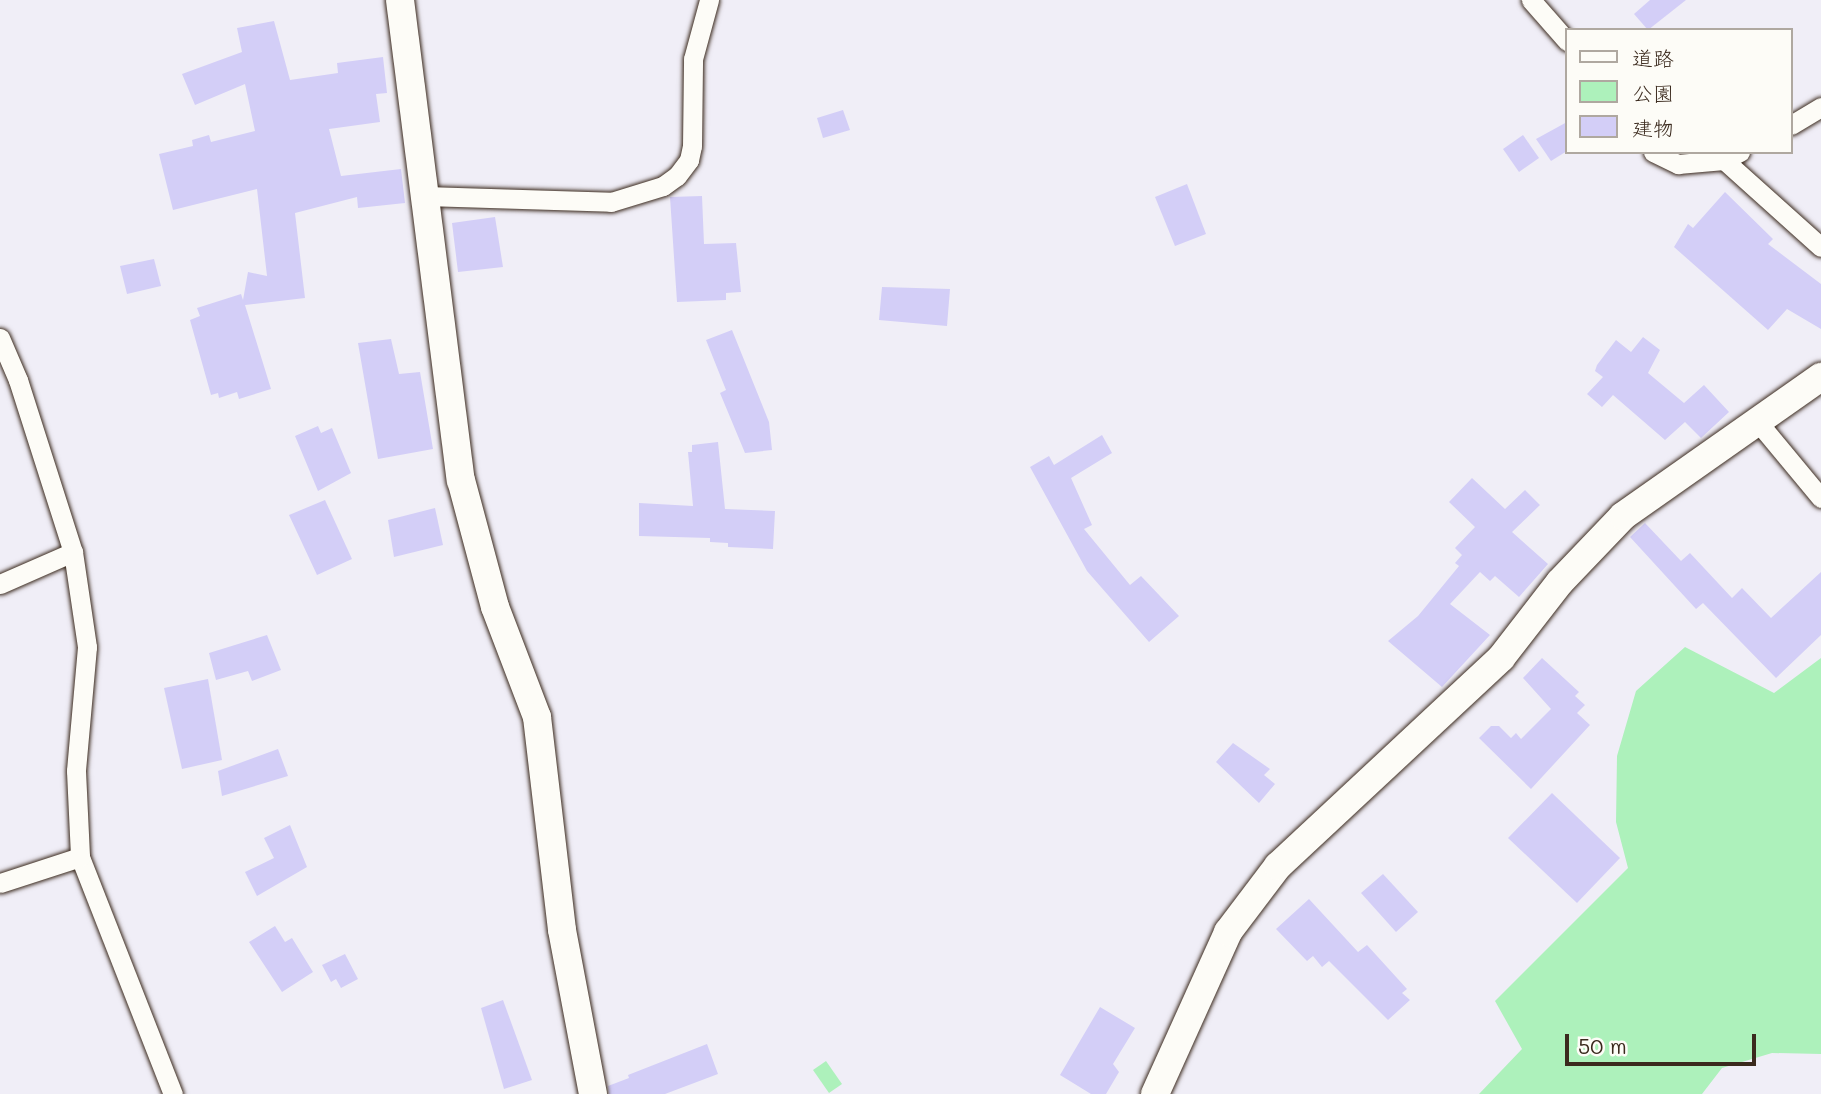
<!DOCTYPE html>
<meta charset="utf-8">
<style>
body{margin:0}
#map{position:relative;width:1821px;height:1094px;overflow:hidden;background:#f0eef7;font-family:Mali,"Klee One",sans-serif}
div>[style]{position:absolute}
.green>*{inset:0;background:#adf1bb}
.building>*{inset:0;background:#d3cef7}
.roads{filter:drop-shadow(0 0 2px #3b2a1e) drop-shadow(0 0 2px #3b2a1e)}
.street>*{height:19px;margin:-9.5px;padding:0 9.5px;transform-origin:9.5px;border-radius:9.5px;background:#fdfcf7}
.secondary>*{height:28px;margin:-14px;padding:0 14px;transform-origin:14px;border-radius:14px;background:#fdfcf7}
span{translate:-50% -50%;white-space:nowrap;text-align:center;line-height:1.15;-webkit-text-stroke:5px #fdfcf7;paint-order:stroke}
.legend{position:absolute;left:1565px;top:28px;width:228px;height:126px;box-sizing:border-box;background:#fdfcf7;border:2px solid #afa8a0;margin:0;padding:9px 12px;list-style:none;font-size:21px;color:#3b2a1e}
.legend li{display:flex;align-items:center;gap:14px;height:35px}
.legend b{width:35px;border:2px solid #afa8a0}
.scale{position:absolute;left:1565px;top:1034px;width:191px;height:32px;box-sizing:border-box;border:4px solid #3b2a1e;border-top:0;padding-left:9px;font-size:21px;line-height:24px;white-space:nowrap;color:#3b2a1e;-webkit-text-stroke:5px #fdfcf7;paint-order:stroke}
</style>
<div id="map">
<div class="green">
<i style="clip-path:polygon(1685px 647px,1774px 693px,1821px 658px,1821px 1054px,1772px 1053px,1722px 1068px,1702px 1094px,1479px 1094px,1522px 1049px,1495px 1001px,1628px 868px,1616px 822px,1617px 756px,1636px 691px)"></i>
<i style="clip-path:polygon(826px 1061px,842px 1084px,829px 1093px,813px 1070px)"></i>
</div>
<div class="building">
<i style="clip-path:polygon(1650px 0,1686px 0,1648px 30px,1634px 14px)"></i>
<i style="clip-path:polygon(274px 21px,290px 80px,338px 73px,337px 63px,383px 57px,387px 93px,376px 94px,380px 122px,329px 129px,341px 176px,401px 169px,405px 203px,358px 208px,357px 197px,295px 213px,305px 298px,245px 305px,271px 389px,239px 399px,237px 392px,219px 398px,218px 393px,211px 395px,190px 320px,200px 316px,197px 308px,241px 294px,243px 300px,248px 272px,267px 276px,257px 189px,173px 210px,159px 154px,193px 146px,192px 140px,209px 135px,211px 142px,255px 131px,245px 84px,195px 105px,182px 74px,242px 52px,237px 28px)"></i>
<i style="clip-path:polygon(843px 110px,850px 130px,823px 138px,817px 118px)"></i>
<i style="clip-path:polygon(1567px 122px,1567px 151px,1551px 161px,1536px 139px)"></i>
<i style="clip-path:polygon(1523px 135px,1539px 158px,1519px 172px,1503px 149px)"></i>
<i style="clip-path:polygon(1187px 184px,1206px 234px,1175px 246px,1155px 197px)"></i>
<i style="clip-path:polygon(1725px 192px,1773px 239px,1768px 244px,1821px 284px,1821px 329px,1787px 309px,1768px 330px,1674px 247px,1688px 224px,1693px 228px)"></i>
<i style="clip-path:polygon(702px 196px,704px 244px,736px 243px,741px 292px,726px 293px,726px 300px,677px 302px,670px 197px)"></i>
<i style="clip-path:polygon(495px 217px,503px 267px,458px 272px,452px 223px)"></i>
<i style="clip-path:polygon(154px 259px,161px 286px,127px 294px,120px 266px)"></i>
<i style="clip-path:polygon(882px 287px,950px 289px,947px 326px,879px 320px)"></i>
<i style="clip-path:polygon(732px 330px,769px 422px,772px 450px,745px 453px,720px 393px,726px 390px,706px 340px)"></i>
<i style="clip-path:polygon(1643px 337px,1660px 350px,1648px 373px,1684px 403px,1704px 385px,1729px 412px,1701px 438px,1685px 422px,1665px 440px,1613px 395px,1602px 407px,1587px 394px,1603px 377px,1595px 371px,1597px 365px,1616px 340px,1631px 352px)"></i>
<i style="clip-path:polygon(391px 339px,399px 374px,420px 372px,433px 449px,378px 459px,358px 343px)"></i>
<i style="clip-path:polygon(318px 426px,321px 433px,332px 428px,351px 473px,318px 491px,295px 436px)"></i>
<i style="clip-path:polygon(1102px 435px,1112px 453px,1071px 478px,1092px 525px,1084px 529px,1130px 585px,1141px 576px,1179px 616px,1149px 642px,1087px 571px,1030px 467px,1049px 456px,1054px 465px)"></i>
<i style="clip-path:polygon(718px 442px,725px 509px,775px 511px,773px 549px,728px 547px,728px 543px,710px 542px,710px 538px,639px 536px,639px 503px,693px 506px,688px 452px,692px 452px,692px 445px)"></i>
<i style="clip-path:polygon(1472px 478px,1505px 509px,1525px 490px,1540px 505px,1512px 532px,1548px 564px,1519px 597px,1495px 576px,1490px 581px,1480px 572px,1450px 604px,1490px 635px,1442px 687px,1388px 641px,1418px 616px,1459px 566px,1455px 563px,1462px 555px,1455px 548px,1475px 527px,1449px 502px)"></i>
<i style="clip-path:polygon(325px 500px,352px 559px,317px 575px,289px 515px)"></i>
<i style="clip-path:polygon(435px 508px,443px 545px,394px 557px,388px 520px)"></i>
<i style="clip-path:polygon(1645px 523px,1681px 561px,1690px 553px,1732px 598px,1742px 588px,1771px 618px,1821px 572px,1821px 635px,1776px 678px,1703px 603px,1696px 609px,1630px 537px)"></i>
<i style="clip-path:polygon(267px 635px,281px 670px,252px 681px,248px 671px,216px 680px,209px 653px)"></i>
<i style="clip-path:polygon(1542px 658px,1579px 692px,1575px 696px,1585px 705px,1577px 713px,1590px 725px,1531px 789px,1479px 738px,1491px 726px,1499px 726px,1511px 738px,1516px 733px,1521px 739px,1551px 709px,1523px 678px)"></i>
<i style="clip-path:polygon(208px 679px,222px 760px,182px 769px,164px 688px)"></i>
<i style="clip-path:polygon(1233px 743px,1270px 769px,1264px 775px,1275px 784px,1259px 803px,1216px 762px)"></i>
<i style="clip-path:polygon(278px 749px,288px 776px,222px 796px,218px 771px)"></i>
<i style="clip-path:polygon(1552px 793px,1620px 858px,1577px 903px,1508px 838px)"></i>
<i style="clip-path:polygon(290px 825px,307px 867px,257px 896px,245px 872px,274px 858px,264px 838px)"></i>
<i style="clip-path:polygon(1383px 874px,1418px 912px,1396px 932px,1361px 893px)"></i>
<i style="clip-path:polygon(1309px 899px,1358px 952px,1367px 945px,1407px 989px,1402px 993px,1410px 1000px,1388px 1020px,1329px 961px,1322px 967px,1313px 956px,1307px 961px,1276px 929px)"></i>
<i style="clip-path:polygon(275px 926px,285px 942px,292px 938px,313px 972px,282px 992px,249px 942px)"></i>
<i style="clip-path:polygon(345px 954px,358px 979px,341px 988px,336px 979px,331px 982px,322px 965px)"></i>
<i style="clip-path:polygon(503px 1000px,532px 1080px,504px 1089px,481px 1008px)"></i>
<i style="clip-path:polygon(1100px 1007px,1135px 1028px,1113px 1064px,1119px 1072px,1106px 1094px,1091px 1094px,1060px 1075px)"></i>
<i style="clip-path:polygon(707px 1044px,718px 1074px,665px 1094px,609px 1094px,608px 1086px,629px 1078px,628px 1075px)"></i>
</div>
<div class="roads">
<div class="street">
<i style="left:1531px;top:0;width:55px;rotate:48.7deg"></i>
<i style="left:1791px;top:125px;width:35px;rotate:-31deg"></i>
<i style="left:1653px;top:152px;width:28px;rotate:26deg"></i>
<i style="left:1678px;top:164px;width:46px;rotate:-5deg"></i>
<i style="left:1724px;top:160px;width:18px;rotate:-27deg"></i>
<i style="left:1724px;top:160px;width:130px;rotate:41.9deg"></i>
<i style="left:425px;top:196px;width:186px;rotate:1.8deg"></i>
<i style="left:611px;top:202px;width:54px;rotate:-17.1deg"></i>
<i style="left:663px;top:186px;width:17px;rotate:-36deg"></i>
<i style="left:677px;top:176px;width:20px;rotate:-53deg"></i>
<i style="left:689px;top:160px;width:14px;rotate:-78deg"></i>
<i style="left:692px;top:146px;width:87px;rotate:-89.3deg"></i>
<i style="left:693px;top:59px;width:61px;rotate:-74.8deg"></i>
<i style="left:0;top:338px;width:46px;rotate:66.8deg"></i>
<i style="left:18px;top:380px;width:181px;rotate:72.3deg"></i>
<i style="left:73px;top:552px;width:96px;rotate:81.6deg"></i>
<i style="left:87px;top:647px;width:124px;rotate:95.1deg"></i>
<i style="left:76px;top:771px;width:86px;rotate:87.3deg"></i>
<i style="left:80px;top:857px;width:255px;rotate:68.6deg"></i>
<i style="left:1757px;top:421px;width:100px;rotate:50.3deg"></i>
<i style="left:0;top:584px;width:80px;rotate:-23.7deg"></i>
<i style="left:0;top:883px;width:84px;rotate:-18deg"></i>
</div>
<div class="secondary">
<i style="left:400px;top:0;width:484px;rotate:82.8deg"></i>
<i style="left:461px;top:480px;width:131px;rotate:75deg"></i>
<i style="left:495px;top:607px;width:118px;rotate:69.1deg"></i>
<i style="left:537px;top:717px;width:214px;rotate:83.3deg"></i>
<i style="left:562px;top:930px;width:167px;rotate:79.3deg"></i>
<i style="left:1155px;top:1094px;width:178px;rotate:-65.7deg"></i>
<i style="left:1228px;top:932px;width:83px;rotate:-52.9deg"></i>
<i style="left:1278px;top:866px;width:305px;rotate:-43deg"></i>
<i style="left:1501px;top:658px;width:96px;rotate:-52.2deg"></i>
<i style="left:1560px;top:582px;width:91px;rotate:-46.3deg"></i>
<i style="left:1623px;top:516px;width:242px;rotate:-35.1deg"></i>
</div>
</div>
<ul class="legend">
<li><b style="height:9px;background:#fdfcf7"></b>道路</li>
<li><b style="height:19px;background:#adf1bb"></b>公園</li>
<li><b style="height:19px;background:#d3cef7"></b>建物</li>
</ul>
<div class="scale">50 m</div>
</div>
